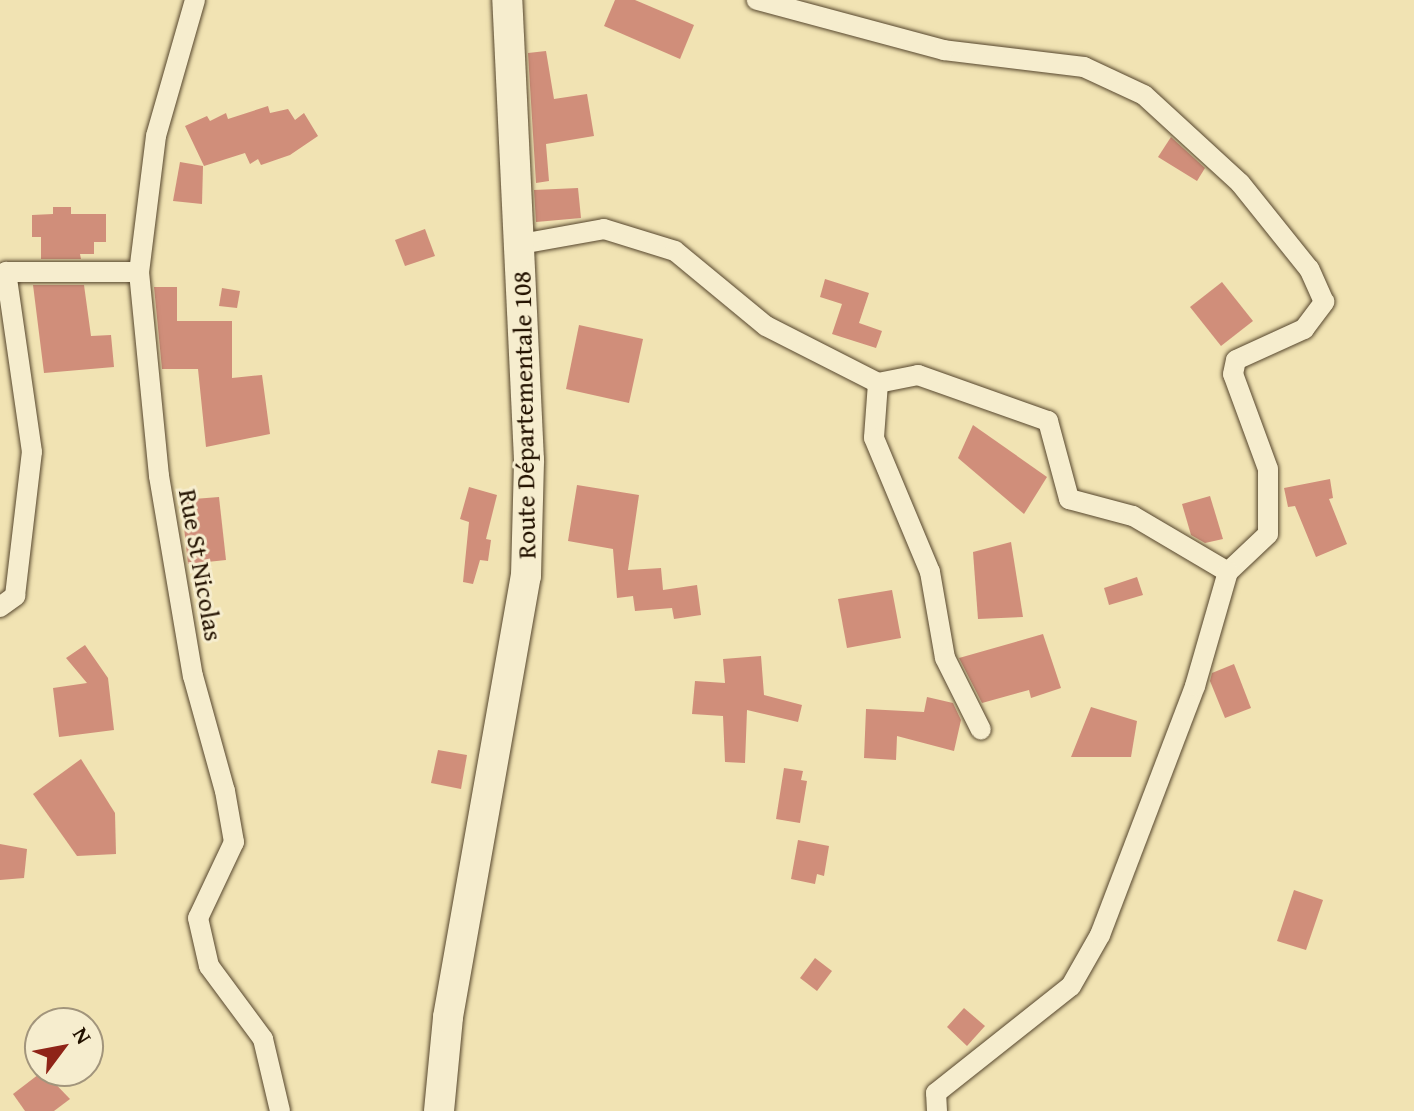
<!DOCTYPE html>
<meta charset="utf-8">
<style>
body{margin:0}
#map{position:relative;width:1414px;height:1111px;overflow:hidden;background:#f1e3b3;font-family:"Gentium Book Plus",serif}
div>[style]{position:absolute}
.building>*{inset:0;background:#d08e7a}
.roads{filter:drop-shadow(0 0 2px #56462d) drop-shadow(0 0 2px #56462d)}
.minor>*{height:20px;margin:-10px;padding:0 10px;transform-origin:10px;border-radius:10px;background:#f6edce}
.secondary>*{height:30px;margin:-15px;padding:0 15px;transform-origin:15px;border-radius:15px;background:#f6edce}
span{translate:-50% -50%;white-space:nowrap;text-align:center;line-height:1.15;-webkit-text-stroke:6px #f6edce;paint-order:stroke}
.street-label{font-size:26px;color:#231200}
.north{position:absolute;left:24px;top:1007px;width:80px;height:80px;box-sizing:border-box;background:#f6edce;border:2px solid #a2957c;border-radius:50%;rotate:58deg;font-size:22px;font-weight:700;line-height:32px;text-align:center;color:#231200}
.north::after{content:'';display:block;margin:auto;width:28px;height:36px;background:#8f2418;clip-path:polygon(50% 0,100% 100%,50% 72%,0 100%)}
</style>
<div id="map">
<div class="building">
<i style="clip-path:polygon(615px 0,635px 0,694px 25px,680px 59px,604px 26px)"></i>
<i style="clip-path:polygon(546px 51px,554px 99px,587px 94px,594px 136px,546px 144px,549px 181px,536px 183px,528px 53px)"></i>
<i style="clip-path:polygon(268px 106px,270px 113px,288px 109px,295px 120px,304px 113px,318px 136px,290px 155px,261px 165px,258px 159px,250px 164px,245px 153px,204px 166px,185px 126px,207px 116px,210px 121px,226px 113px,228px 119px)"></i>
<i style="clip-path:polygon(1171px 137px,1205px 168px,1197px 181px,1158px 157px)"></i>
<i style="clip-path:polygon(180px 162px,203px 166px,202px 204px,173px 201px)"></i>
<i style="clip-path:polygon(578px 188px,581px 218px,536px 222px,534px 190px)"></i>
<i style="clip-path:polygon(53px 207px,71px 207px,71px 214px,106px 214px,106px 242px,94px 242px,94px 254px,80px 254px,81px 259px,41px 259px,41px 237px,32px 237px,32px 215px,53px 214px)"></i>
<i style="clip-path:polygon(425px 229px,435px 256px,405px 266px,395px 240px)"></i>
<i style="clip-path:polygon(825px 279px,869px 293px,859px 323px,882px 331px,876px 348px,832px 334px,842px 304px,820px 297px)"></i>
<i style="clip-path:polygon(1222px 282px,1253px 321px,1221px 346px,1190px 307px)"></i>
<i style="clip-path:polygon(33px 285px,84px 285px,91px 336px,111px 335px,114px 367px,44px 373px)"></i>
<i style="clip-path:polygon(154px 287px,177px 287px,177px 321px,232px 321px,232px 378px,262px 375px,270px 434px,206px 447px,198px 369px,162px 369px)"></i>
<i style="clip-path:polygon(222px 288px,240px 291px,237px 308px,219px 306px)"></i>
<i style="clip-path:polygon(579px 325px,643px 339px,629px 403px,566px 389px)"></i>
<i style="clip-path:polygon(973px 425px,1047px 477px,1024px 514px,958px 458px)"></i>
<i style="clip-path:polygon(1330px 479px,1333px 498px,1329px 499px,1347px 544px,1316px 557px,1295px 506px,1288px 507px,1284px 488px)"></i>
<i style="clip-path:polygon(577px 485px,639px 495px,628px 570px,661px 568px,663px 590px,697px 585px,701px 615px,674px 619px,672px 608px,635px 611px,633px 596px,617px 598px,613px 549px,568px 541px)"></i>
<i style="clip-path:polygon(469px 487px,497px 495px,486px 539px,491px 540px,488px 561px,480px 560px,473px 584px,463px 582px,469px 522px,460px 519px)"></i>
<i style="clip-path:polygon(1210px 496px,1223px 539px,1205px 543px,1191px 535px,1182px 504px)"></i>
<i style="clip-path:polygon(219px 497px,226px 560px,188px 564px,181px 500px)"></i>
<i style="clip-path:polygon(1011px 542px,1023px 617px,978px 619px,973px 552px)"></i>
<i style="clip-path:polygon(1137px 577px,1143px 595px,1109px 605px,1104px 588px)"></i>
<i style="clip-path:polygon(892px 590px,901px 638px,847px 648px,838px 599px)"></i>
<i style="clip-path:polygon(1043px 634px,1061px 688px,1031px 698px,1029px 690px,982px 703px,959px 658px)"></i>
<i style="clip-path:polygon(85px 645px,108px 678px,114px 730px,59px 737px,53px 688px,87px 683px,66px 658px)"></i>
<i style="clip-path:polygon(761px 656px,764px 695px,802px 705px,798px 722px,747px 710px,745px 763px,725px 762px,723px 716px,692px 714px,695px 681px,725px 683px,723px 659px)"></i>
<i style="clip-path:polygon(1234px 664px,1251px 708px,1225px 718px,1210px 681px,1212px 673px)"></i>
<i style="clip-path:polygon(927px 697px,953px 703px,961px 720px,954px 751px,897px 736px,896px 760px,864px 758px,866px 709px,924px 712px)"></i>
<i style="clip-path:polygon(1091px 707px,1137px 721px,1131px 757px,1071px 757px)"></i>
<i style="clip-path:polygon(438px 750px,467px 755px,461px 789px,431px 783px)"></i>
<i style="clip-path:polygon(81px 759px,115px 813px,116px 854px,77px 856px,33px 794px)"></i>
<i style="clip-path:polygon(784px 768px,803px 771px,801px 780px,807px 781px,800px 823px,776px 819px)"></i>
<i style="clip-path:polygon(798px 840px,829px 846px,824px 876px,817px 874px,815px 884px,791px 879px)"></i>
<i style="clip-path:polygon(0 844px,27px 849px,24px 878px,0 880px)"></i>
<i style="clip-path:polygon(1294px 890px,1323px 900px,1306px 950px,1277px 941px)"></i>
<i style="clip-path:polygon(815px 958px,832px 971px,817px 991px,800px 978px)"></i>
<i style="clip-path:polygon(964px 1008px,985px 1026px,967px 1046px,947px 1027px)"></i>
<i style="clip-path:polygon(43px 1071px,70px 1099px,54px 1111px,25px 1111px,13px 1094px)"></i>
</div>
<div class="roads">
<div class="minor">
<i style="left:195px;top:0;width:141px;rotate:106deg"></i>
<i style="left:156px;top:136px;width:137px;rotate:97.1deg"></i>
<i style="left:139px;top:272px;width:205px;rotate:84.4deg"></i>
<i style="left:159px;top:476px;width:203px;rotate:80.4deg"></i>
<i style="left:193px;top:676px;width:119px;rotate:74.5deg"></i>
<i style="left:225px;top:791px;width:52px;rotate:80deg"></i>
<i style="left:234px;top:842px;width:84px;rotate:115.3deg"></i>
<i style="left:198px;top:918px;width:49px;rotate:77.1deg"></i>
<i style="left:209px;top:966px;width:91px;rotate:53.5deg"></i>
<i style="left:263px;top:1039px;width:74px;rotate:76.7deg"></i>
<i style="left:521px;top:244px;width:84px;rotate:-10.2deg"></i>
<i style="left:604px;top:229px;width:74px;rotate:17.2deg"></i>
<i style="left:675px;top:251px;width:118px;rotate:39.5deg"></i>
<i style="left:766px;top:326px;width:126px;rotate:27deg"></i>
<i style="left:878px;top:383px;width:41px;rotate:-11.3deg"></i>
<i style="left:918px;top:375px;width:138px;rotate:19.5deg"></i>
<i style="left:1048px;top:421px;width:81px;rotate:74.9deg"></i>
<i style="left:1069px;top:499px;width:66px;rotate:14.9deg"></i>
<i style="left:1133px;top:516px;width:110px;rotate:30.5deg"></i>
<i style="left:1228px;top:572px;width:55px;rotate:-43.5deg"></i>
<i style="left:1268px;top:534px;width:65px;rotate:-90deg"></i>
<i style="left:1268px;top:469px;width:101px;rotate:-110.2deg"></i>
<i style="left:1233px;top:374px;width:14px;rotate:-78deg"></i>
<i style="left:1236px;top:360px;width:75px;rotate:-24.5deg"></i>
<i style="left:1304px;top:329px;width:34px;rotate:-53deg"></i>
<i style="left:1324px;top:302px;width:36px;rotate:-114deg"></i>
<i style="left:1309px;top:269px;width:110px;rotate:-128.7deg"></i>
<i style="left:1240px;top:183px;width:130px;rotate:-137.5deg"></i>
<i style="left:1144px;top:95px;width:66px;rotate:-155deg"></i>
<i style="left:1084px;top:67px;width:141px;rotate:-173.1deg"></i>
<i style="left:944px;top:50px;width:194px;rotate:-165deg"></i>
<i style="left:878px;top:383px;width:55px;rotate:94.2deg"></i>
<i style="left:874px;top:438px;width:145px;rotate:67.3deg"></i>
<i style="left:930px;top:572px;width:87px;rotate:80.1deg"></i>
<i style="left:945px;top:658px;width:80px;rotate:63.4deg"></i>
<i style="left:0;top:607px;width:19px;rotate:-36deg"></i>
<i style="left:15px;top:596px;width:145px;rotate:-83.3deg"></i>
<i style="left:32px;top:452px;width:182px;rotate:-98.2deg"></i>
<i style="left:6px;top:272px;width:133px"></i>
<i style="left:937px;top:1111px;width:18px;rotate:-93deg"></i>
<i style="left:936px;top:1093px;width:172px;rotate:-38.4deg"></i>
<i style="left:1071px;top:986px;width:59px;rotate:-60.4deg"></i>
<i style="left:1100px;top:935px;width:267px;rotate:-69.1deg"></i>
<i style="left:1195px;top:686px;width:119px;rotate:-73.9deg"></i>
</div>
<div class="secondary">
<i style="left:439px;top:1111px;width:94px;rotate:-84.5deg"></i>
<i style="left:448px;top:1017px;width:448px;rotate:-80deg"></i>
<i style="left:526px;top:576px;width:116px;rotate:-88.5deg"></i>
<i style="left:529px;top:460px;width:461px;rotate:-92.7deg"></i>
</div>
</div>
<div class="street-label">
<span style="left:524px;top:415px;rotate:-91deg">Route Départementale 108</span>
<span style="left:201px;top:565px;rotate:80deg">Rue St Nicolas</span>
</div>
<div class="north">N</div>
</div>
